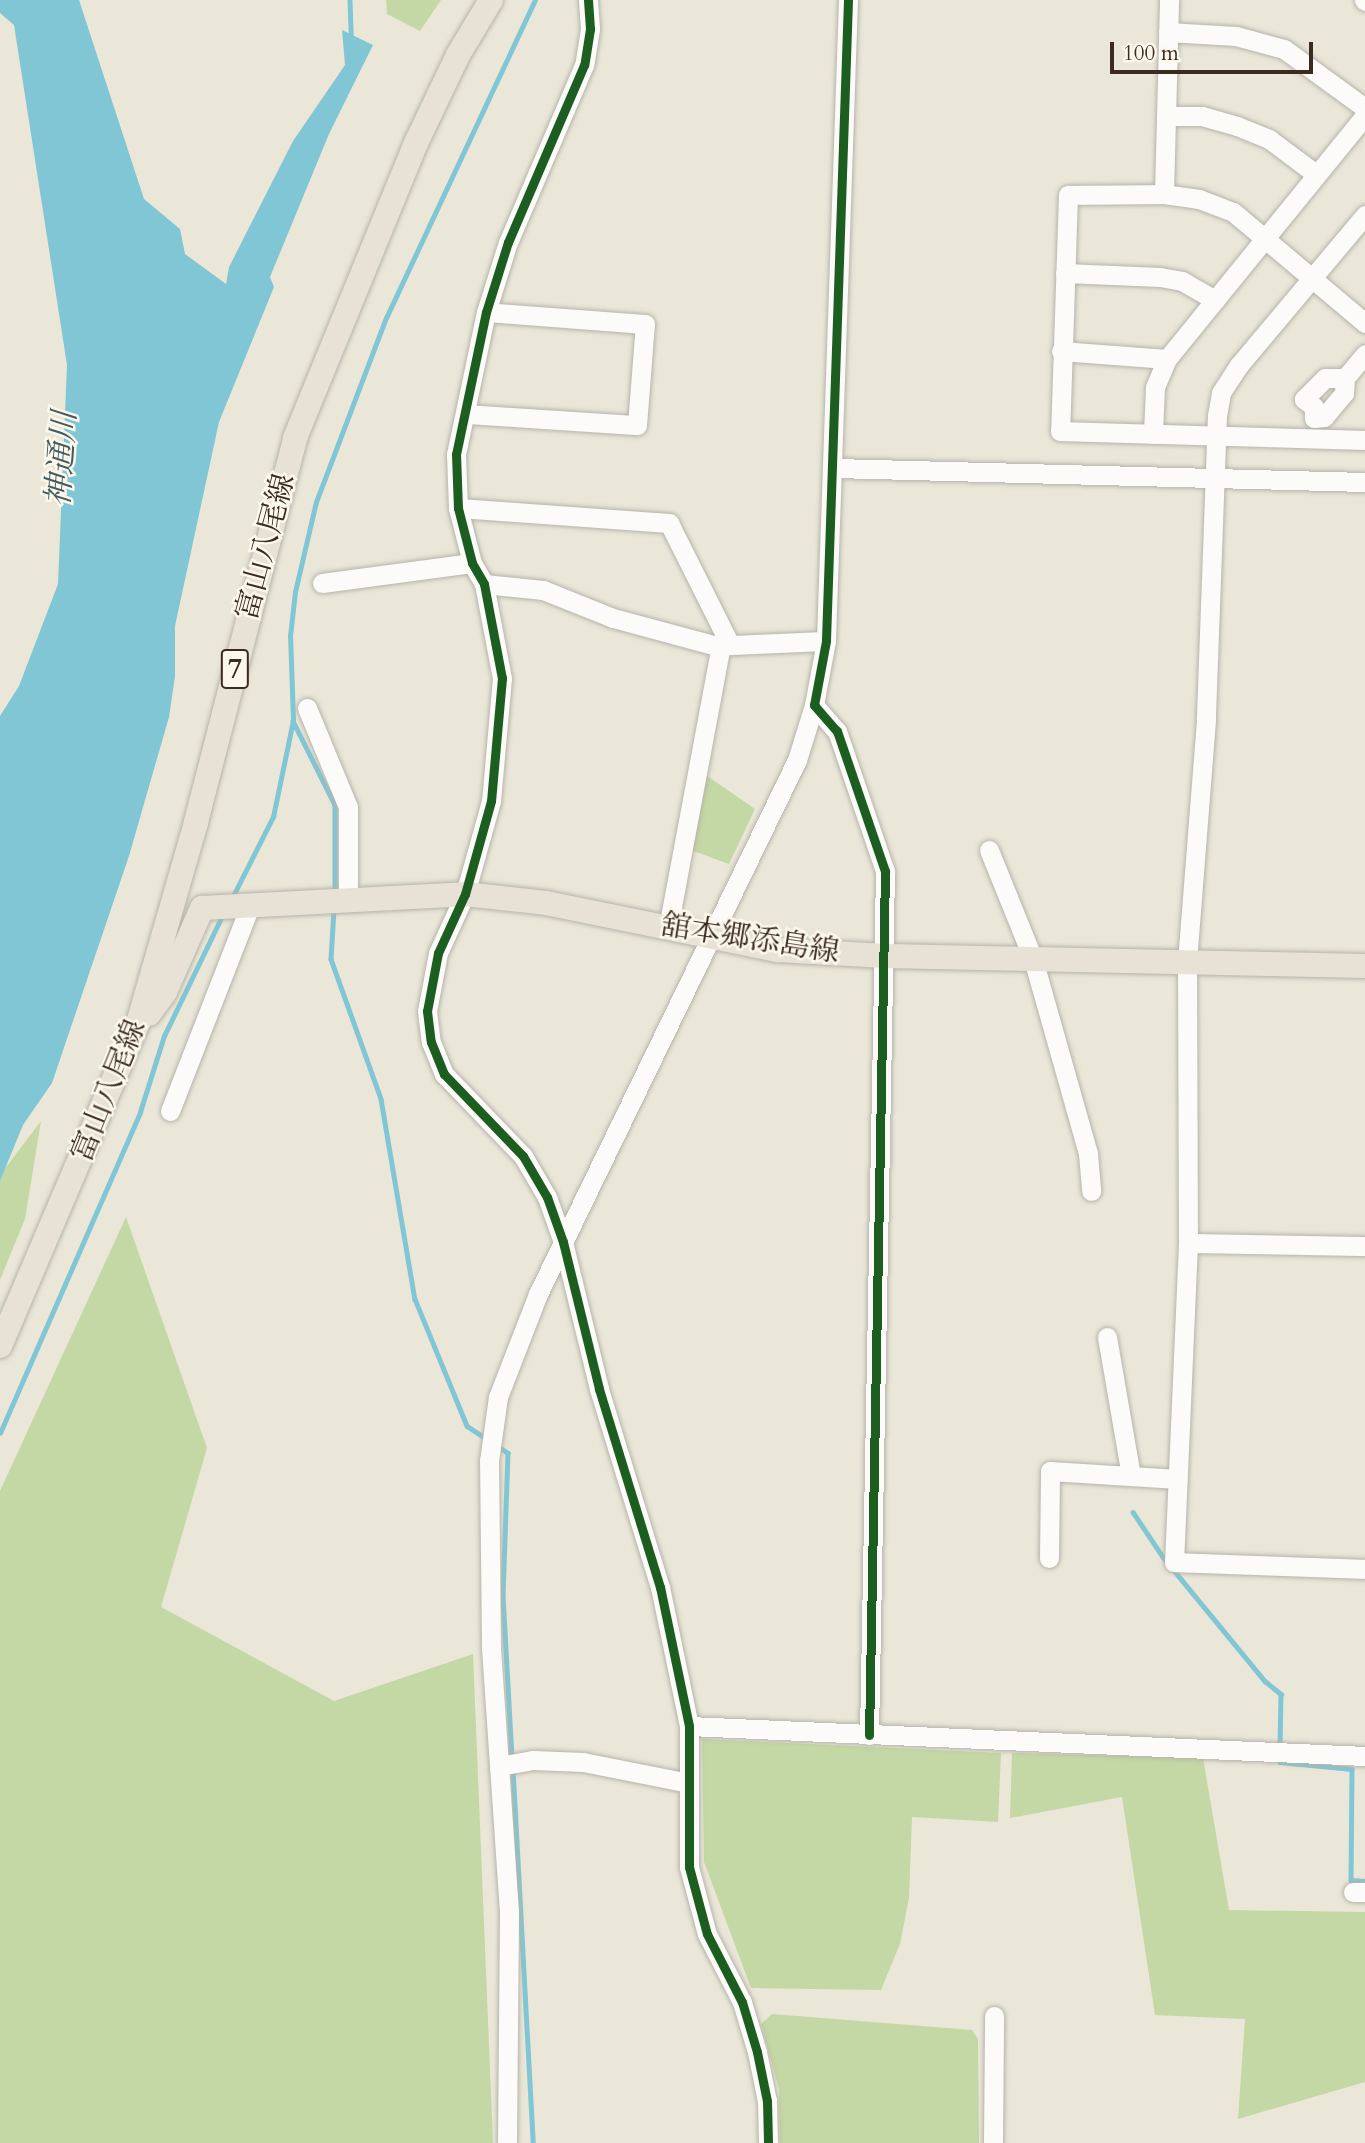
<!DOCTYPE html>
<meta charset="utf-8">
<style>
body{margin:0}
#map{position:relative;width:1365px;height:2143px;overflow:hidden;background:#eae7d9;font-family:Cardo,"Noto Serif JP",serif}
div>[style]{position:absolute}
.green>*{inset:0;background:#c3d8a4}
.water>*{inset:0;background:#81c6d4}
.stream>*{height:4.5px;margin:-2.25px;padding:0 2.25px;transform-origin:2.25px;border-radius:2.25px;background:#81c6d4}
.roads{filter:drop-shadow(0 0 2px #b6b3a9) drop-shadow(0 0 2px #b6b3a9)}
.minor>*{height:19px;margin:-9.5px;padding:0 9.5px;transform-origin:9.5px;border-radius:9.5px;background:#fcfbf9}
.major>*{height:24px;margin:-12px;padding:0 12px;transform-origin:12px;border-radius:12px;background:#e8e2d6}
.cycleway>*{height:9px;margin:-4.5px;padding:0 4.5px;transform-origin:4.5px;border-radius:4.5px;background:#1b5e20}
span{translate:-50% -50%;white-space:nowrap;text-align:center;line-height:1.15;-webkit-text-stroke:5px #fbf7ec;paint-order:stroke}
.shield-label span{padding:2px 5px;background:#fbf7ec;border:2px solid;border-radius:5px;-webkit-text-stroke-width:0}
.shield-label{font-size:28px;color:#3b2a1e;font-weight:700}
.street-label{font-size:30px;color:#3b2a1e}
.water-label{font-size:32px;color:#445c5d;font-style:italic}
.scale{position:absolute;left:1110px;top:42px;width:203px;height:32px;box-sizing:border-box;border:4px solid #3b2a1e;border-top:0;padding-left:9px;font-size:21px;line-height:24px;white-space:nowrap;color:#3b2a1e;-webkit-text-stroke:5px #fbf7ec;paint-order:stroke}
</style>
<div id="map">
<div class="green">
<i style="clip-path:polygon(386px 0,441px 0,420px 31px,387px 14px)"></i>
<i style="clip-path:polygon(703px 773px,755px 809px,729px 864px,688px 849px)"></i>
<i style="clip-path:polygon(41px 1121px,25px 1219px,0 1280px,0 1175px)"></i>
<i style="clip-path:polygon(126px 1217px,207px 1448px,161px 1607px,334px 1701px,473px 1654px,493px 2143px,0 2143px,0 1491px)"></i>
<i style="clip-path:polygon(702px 1739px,1001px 1753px,998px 1822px,912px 1817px,909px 1898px,900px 1944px,881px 1990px,751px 1988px,704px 1862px)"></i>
<i style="clip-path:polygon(1012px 1753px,1203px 1758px,1229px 1910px,1365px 1912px,1365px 2082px,1238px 2119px,1245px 2019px,1155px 2015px,1122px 1797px,1010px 1818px)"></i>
<i style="clip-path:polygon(772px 2014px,972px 2030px,978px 2039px,979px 2143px,780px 2143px,779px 2089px,761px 2024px)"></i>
</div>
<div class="water">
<i style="clip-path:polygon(0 0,79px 0,144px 199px,180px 229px,185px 254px,226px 284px,229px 267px,293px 141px,345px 65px,342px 30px,373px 45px,329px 134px,270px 277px,274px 287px,219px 422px,175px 626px,175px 676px,169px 717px,129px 856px,52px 1083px,23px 1125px,0 1181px,0 716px,19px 686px,58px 584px,67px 365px,14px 25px,0 13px)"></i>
</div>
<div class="stream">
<i style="left:350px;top:0;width:38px;rotate:88deg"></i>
<i style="left:293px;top:721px;width:94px;rotate:63.4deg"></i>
<i style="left:335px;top:805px;width:90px;rotate:90deg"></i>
<i style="left:232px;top:898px;width:91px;rotate:-63.2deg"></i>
<i style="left:273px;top:817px;width:99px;rotate:-78.3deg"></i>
<i style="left:293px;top:720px;width:84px;rotate:-92deg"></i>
<i style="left:290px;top:636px;width:44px;rotate:-83.5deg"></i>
<i style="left:295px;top:592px;width:92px;rotate:-76.9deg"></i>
<i style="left:316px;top:502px;width:197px;rotate:-69.2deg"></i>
<i style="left:386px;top:318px;width:351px;rotate:-64.9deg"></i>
<i style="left:334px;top:910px;width:49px;rotate:93.5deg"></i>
<i style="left:331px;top:959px;width:149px;rotate:70.3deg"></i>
<i style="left:381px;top:1099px;width:203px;rotate:80.4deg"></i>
<i style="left:415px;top:1299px;width:137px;rotate:67.7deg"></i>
<i style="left:467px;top:1426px;width:24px;rotate:33deg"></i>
<i style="left:0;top:1433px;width:350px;rotate:-66.4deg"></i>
<i style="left:140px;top:1112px;width:80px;rotate:-72.5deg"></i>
<i style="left:164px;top:1036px;width:136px;rotate:-64.2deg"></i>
<i style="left:497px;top:1446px;width:13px;rotate:32deg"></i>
<i style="left:508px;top:1453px;width:143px;rotate:92deg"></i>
<i style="left:503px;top:1596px;width:161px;rotate:86.8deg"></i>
<i style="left:1133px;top:1512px;width:54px;rotate:56.3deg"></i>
<i style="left:1163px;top:1557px;width:161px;rotate:50.6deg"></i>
<i style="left:1265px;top:1681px;width:21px;rotate:39deg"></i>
<i style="left:1281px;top:1694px;width:54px;rotate:91.1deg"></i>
<i style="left:1280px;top:1757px;width:5px;rotate:90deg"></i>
<i style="left:1280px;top:1762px;width:72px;rotate:5.6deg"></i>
<i style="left:1352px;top:1769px;width:111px;rotate:90.5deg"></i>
<i style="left:1351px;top:1880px;width:14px;rotate:4deg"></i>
<i style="left:513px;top:1769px;width:375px;rotate:86.9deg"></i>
</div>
<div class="roads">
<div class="minor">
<i style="left:588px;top:0;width:29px;rotate:86deg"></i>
<i style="left:590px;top:29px;width:36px;rotate:99deg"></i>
<i style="left:584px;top:65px;width:193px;rotate:113.2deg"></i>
<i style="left:508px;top:242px;width:73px;rotate:107.4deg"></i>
<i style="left:486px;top:312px;width:145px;rotate:101.9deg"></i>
<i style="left:456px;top:454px;width:54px;rotate:87.9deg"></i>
<i style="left:458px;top:508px;width:57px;rotate:75.7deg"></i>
<i style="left:472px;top:563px;width:24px;rotate:60deg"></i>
<i style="left:484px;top:584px;width:96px;rotate:79.2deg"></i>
<i style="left:502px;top:678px;width:123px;rotate:95.1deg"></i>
<i style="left:491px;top:801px;width:97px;rotate:105.6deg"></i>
<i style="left:465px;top:894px;width:65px;rotate:114.6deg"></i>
<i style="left:438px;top:953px;width:59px;rotate:100.7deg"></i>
<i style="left:427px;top:1011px;width:31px;rotate:83deg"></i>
<i style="left:431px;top:1042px;width:35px;rotate:68deg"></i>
<i style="left:444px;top:1074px;width:114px;rotate:46.1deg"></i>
<i style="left:523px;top:1156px;width:48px;rotate:59.7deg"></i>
<i style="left:547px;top:1197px;width:48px;rotate:70.4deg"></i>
<i style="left:563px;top:1242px;width:151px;rotate:76.2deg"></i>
<i style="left:599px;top:1389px;width:207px;rotate:72.9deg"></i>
<i style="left:660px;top:1587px;width:142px;rotate:78.2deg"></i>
<i style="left:689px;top:1726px;width:141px;rotate:90deg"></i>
<i style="left:689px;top:1867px;width:69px;rotate:75deg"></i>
<i style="left:707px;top:1934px;width:76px;rotate:62.8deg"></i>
<i style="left:742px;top:2002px;width:52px;rotate:73.3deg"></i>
<i style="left:757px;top:2052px;width:50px;rotate:78.5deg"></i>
<i style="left:767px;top:2101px;width:42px;rotate:88.6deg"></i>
<i style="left:848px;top:0;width:641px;rotate:91.97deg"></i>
<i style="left:826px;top:641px;width:65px;rotate:100.6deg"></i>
<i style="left:814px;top:705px;width:35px;rotate:49deg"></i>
<i style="left:837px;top:731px;width:148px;rotate:71.1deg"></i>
<i style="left:885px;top:871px;width:864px;rotate:91.06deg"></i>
<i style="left:1364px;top:0;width:1px;rotate:45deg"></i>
<i style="left:1168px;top:32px;width:68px;rotate:3.4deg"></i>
<i style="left:1236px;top:36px;width:50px;rotate:15.2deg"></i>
<i style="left:1284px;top:49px;width:100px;rotate:36.1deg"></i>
<i style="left:1166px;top:116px;width:36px"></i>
<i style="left:1202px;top:116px;width:36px;rotate:16deg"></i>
<i style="left:1237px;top:126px;width:35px;rotate:22deg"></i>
<i style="left:1269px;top:139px;width:59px;rotate:36.7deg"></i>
<i style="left:1164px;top:194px;width:194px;rotate:-88.5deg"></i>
<i style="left:1365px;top:215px;width:196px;rotate:130deg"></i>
<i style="left:1239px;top:365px;width:33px;rotate:123deg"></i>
<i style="left:1221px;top:393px;width:22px;rotate:100deg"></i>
<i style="left:1217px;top:415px;width:305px;rotate:92.1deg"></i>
<i style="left:1206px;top:720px;width:242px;rotate:94.5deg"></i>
<i style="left:1187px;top:961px;width:282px;rotate:89.8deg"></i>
<i style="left:1188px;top:1243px;width:319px;rotate:92.5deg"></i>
<i style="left:1174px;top:1562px;width:191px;rotate:2.1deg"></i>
<i style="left:1065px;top:273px;width:95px;rotate:2.4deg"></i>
<i style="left:1160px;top:277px;width:22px;rotate:10deg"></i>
<i style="left:1182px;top:281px;width:38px;rotate:30deg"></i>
<i style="left:1365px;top:323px;width:172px;rotate:-139.9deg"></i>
<i style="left:1233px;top:212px;width:36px;rotate:-159deg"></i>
<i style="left:1199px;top:199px;width:35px;rotate:-172deg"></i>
<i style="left:1164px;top:194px;width:96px;rotate:179.4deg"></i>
<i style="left:1068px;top:195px;width:236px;rotate:91.9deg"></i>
<i style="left:1060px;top:431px;width:305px;rotate:1.7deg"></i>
<i style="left:1061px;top:351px;width:106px;rotate:4.3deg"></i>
<i style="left:1345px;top:378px;width:20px;rotate:180deg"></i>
<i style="left:1325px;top:378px;width:30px;rotate:135deg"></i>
<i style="left:1304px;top:399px;width:13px;rotate:39deg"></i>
<i style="left:1314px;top:407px;width:11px;rotate:90deg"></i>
<i style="left:1314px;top:418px;width:10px;rotate:-6deg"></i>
<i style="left:1324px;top:417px;width:31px;rotate:-50deg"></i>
<i style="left:1344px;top:393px;width:15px;rotate:-86deg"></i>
<i style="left:1345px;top:378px;width:31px;rotate:-50deg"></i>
<i style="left:466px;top:414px;width:171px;rotate:3.7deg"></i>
<i style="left:637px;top:425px;width:101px;rotate:-85.5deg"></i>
<i style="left:645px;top:324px;width:159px;rotate:-175.7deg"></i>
<i style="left:1153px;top:434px;width:47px;rotate:-87.6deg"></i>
<i style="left:1155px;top:387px;width:30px;rotate:-67deg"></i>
<i style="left:1167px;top:359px;width:314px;rotate:-50.9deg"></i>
<i style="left:834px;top:468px;width:531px;rotate:1.51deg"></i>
<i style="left:458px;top:508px;width:212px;rotate:4.1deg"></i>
<i style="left:669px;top:523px;width:136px;rotate:63.4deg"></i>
<i style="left:730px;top:645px;width:13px;rotate:176deg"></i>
<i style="left:717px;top:646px;width:108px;rotate:-164.9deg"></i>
<i style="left:613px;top:618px;width:75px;rotate:-158.2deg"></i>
<i style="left:543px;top:590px;width:59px;rotate:-174.2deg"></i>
<i style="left:322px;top:583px;width:151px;rotate:-7.6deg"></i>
<i style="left:730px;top:645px;width:96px;rotate:-2.4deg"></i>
<i style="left:307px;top:708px;width:107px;rotate:67.5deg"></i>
<i style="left:348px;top:807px;width:93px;rotate:90deg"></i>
<i style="left:989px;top:850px;width:118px;rotate:68deg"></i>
<i style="left:1033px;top:959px;width:203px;rotate:74.2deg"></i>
<i style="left:1088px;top:1154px;width:37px;rotate:85deg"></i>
<i style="left:668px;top:928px;width:288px;rotate:-79.4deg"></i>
<i style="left:170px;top:1111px;width:223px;rotate:-68.7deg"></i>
<i style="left:1188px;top:1243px;width:177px;rotate:1deg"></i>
<i style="left:1107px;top:1337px;width:141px;rotate:80.2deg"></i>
<i style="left:1049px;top:1558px;width:87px;rotate:-89.3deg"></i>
<i style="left:1050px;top:1471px;width:128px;rotate:3.6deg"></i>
<i style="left:689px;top:1726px;width:677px;rotate:2.54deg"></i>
<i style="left:499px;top:1766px;width:35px;rotate:-10deg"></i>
<i style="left:533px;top:1760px;width:50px;rotate:2.3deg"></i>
<i style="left:583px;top:1762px;width:108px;rotate:11.2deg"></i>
<i style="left:1353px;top:1892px;width:12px"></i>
<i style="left:507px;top:2143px;width:231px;rotate:-89.5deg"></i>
<i style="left:509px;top:1912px;width:266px;rotate:-93.9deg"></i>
<i style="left:491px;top:1647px;width:186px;rotate:-90.6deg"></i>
<i style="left:489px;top:1461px;width:65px;rotate:-82deg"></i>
<i style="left:498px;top:1397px;width:110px;rotate:-68.8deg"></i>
<i style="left:538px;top:1294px;width:593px;rotate:-64.13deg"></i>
<i style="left:797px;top:760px;width:58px;rotate:-72.8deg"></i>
<i style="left:993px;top:2143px;width:127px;rotate:-89.5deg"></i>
</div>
<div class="major">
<i style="left:149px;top:1014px;width:27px;rotate:-54deg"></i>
<i style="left:165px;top:992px;width:92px;rotate:-66.2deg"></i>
<i style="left:202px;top:908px;width:263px;rotate:-3deg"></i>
<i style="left:465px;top:894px;width:81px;rotate:6.3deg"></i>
<i style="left:546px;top:903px;width:237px;rotate:11.5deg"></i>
<i style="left:778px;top:950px;width:108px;rotate:3.2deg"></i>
<i style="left:886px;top:956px;width:479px;rotate:1.2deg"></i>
<i style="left:0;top:1346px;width:354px;rotate:-66.9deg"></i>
<i style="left:139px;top:1020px;width:206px;rotate:-73.9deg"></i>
<i style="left:196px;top:822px;width:397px;rotate:-75.5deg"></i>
<i style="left:295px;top:438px;width:321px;rotate:-67.7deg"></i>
<i style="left:417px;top:141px;width:95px;rotate:-64.5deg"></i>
<i style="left:458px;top:55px;width:64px;rotate:-59deg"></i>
</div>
</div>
<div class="cycleway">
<i style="left:588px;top:0;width:29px;rotate:86deg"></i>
<i style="left:590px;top:29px;width:36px;rotate:99deg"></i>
<i style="left:584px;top:65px;width:193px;rotate:113.2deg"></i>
<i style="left:508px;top:242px;width:73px;rotate:107.4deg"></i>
<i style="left:486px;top:312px;width:145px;rotate:101.9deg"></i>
<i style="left:456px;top:454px;width:54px;rotate:87.9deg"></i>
<i style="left:458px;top:508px;width:57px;rotate:75.7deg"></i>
<i style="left:472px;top:563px;width:24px;rotate:60deg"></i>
<i style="left:484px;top:584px;width:96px;rotate:79.2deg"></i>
<i style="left:502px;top:678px;width:123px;rotate:95.1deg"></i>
<i style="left:491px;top:801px;width:97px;rotate:105.6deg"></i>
<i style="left:465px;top:894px;width:65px;rotate:114.6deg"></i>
<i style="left:438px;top:953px;width:59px;rotate:100.7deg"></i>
<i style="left:427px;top:1011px;width:31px;rotate:83deg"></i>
<i style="left:431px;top:1042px;width:35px;rotate:68deg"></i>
<i style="left:444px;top:1074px;width:114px;rotate:46.1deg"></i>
<i style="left:523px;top:1156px;width:48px;rotate:59.7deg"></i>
<i style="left:547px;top:1197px;width:48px;rotate:70.4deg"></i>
<i style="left:563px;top:1242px;width:151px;rotate:76.2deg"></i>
<i style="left:599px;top:1389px;width:207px;rotate:72.9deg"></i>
<i style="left:660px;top:1587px;width:142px;rotate:78.2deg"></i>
<i style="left:689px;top:1726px;width:141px;rotate:90deg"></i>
<i style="left:689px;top:1867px;width:69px;rotate:75deg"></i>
<i style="left:707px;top:1934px;width:76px;rotate:62.8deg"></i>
<i style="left:742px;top:2002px;width:52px;rotate:73.3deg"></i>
<i style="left:757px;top:2052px;width:50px;rotate:78.5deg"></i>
<i style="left:767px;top:2101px;width:42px;rotate:88.6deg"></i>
<i style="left:848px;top:0;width:641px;rotate:91.97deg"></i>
<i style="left:826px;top:641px;width:65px;rotate:100.6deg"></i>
<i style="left:814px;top:705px;width:35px;rotate:49deg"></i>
<i style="left:837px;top:731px;width:148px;rotate:71.1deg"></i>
<i style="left:885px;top:871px;width:864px;rotate:91.06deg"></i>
</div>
<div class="shield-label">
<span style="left:235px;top:669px">7</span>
</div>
<div class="street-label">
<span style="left:266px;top:547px;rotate:-75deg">富山八尾線</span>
<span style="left:750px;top:939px;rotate:9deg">舘本郷添島線</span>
<span style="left:109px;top:1091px;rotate:-68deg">富山八尾線</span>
</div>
<div class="water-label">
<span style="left:62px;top:459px;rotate:-86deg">神通川</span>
</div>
<div class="scale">100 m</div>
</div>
